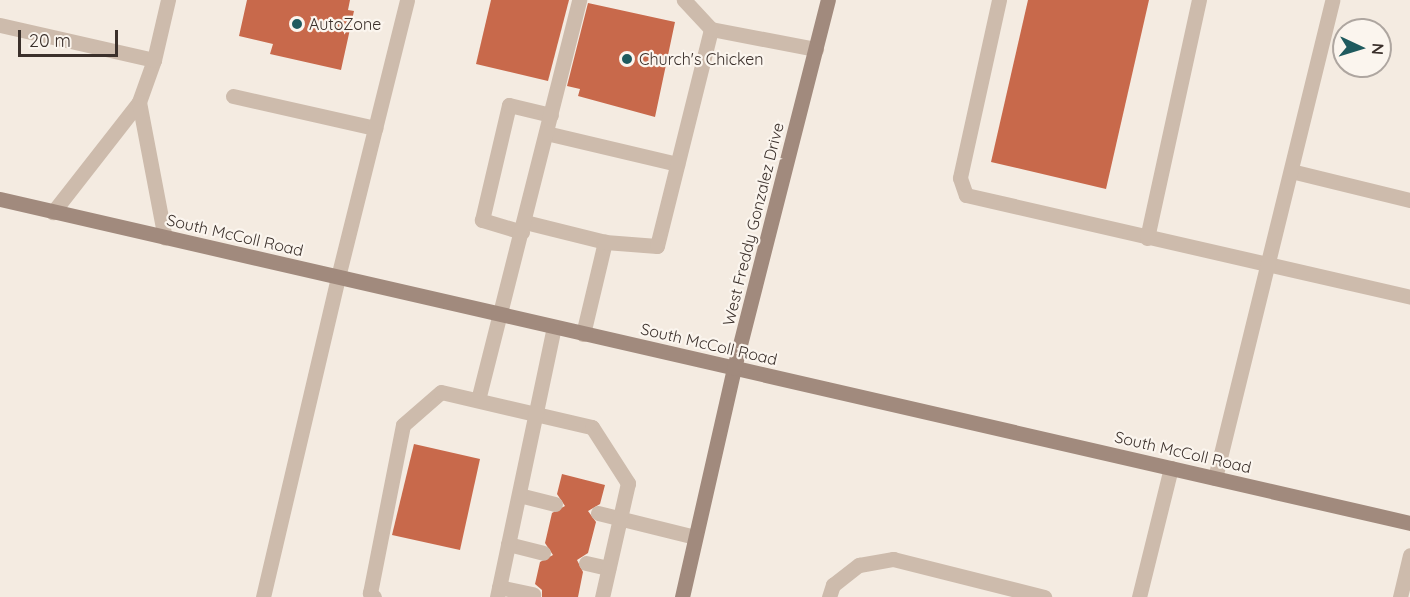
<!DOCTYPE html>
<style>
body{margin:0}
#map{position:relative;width:1410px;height:597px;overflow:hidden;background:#f4ebe1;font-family:Quicksand,sans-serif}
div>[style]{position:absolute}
.building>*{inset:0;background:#c8694b}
.lane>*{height:15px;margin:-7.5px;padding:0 7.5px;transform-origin:7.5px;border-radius:7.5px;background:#cdbbac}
.street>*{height:15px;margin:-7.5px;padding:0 7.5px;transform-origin:7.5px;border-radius:7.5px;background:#cdbbac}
.secondary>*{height:15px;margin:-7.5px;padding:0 7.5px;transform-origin:7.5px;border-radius:7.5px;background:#a18a7d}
.dots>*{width:16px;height:16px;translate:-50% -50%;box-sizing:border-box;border:3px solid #fbf5ee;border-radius:50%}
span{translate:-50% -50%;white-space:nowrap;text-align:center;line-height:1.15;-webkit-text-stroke:4.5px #fbf5ee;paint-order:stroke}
.poi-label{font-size:16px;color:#3b302b}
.left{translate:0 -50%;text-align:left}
.street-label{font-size:16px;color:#3b302b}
.north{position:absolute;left:1332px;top:18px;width:60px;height:60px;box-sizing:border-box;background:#fbf5ee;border:2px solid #aea6a0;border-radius:50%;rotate:94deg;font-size:16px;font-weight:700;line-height:24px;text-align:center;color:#3b302b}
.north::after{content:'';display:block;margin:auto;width:21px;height:27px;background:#1f5a5e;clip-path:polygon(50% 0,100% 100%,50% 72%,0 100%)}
.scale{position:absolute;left:18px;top:30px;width:100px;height:27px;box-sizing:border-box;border:3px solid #3b302b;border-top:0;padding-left:8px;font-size:18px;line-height:21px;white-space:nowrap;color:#3b302b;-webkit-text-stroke:4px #fbf5ee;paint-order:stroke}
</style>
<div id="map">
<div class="building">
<i style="clip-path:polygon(247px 0,350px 0,348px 10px,354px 11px,341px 70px,270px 54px,273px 44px,239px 36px)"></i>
<i style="clip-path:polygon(491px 0,569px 0,548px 81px,476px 64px)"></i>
<i style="clip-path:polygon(1028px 0,1149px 0,1106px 189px,991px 162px)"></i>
<i style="clip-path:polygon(588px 3px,675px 22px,655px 117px,578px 96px,580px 89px,567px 86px)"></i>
<i style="clip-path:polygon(414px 444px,480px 459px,460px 550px,392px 535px)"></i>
<i style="clip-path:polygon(562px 474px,605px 485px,600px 504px,588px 511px,596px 522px,588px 553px,577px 560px,583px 572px,578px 597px,542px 597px,542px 590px,535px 584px,540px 562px,553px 555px,545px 543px,552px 513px,565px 506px,557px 494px)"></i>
</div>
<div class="lane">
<i style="left:999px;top:0;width:182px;rotate:102.4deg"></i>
<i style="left:960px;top:178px;width:18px;rotate:71deg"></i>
<i style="left:966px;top:195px;width:456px;rotate:12.9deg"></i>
<i style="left:0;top:25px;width:158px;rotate:12.8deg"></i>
<i style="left:154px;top:60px;width:45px;rotate:109.7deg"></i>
<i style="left:139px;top:102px;width:140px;rotate:128deg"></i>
<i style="left:711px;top:29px;width:107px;rotate:10.8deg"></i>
<i style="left:154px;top:60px;width:62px;rotate:-76.9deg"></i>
<i style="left:233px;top:96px;width:146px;rotate:12.7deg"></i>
<i style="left:139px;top:102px;width:138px;rotate:79.2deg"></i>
<i style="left:546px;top:133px;width:135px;rotate:13.3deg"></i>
<i style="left:1291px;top:171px;width:122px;rotate:13.7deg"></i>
<i style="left:525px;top:222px;width:82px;rotate:14deg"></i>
<i style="left:522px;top:232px;width:42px;rotate:-163.3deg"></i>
<i style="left:482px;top:220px;width:118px;rotate:-76.8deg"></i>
<i style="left:509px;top:105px;width:43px;rotate:13.4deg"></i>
<i style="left:1147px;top:238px;width:244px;rotate:-77.7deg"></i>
<i style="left:338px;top:277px;width:285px;rotate:-76deg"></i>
<i style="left:583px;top:334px;width:95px;rotate:-76.6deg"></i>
<i style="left:605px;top:242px;width:52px;rotate:4.4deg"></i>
<i style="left:657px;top:246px;width:224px;rotate:-76deg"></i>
<i style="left:711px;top:29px;width:40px;rotate:-133deg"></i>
<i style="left:478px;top:400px;width:413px;rotate:-75.8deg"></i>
<i style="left:1215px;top:478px;width:492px;rotate:-76.2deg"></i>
<i style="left:519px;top:495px;width:37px;rotate:14deg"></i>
<i style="left:598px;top:513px;width:100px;rotate:13.9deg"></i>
<i style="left:508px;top:544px;width:36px;rotate:14deg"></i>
<i style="left:586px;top:563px;width:23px;rotate:13deg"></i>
<i style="left:499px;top:587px;width:35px;rotate:12deg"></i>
<i style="left:374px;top:597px;width:6px;rotate:-135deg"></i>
<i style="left:370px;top:593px;width:171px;rotate:-78.9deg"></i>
<i style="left:403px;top:425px;width:50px;rotate:-41deg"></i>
<i style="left:441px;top:392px;width:155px;rotate:13.1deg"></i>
<i style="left:592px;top:427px;width:67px;rotate:57.3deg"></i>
<i style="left:628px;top:483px;width:117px;rotate:102.8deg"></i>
<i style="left:497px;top:597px;width:276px;rotate:-78.1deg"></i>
<i style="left:829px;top:597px;width:13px;rotate:-72deg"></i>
<i style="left:833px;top:585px;width:33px;rotate:-38deg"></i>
<i style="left:859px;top:565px;width:35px;rotate:-10deg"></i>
<i style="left:893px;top:559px;width:156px;rotate:14.1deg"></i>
<i style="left:1139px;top:597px;width:133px;rotate:-76.1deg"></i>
<i style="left:1400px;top:597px;width:43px;rotate:-76.6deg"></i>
</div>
<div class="street">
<i style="left:263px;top:597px;width:329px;rotate:-76.8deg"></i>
</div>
<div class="secondary">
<i style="left:0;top:199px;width:1447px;rotate:12.94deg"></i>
<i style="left:682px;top:597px;width:235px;rotate:-77.2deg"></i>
<i style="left:734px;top:368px;width:380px;rotate:-75.7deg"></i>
</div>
<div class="dots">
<i style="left:297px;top:24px;background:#1f5a5e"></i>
<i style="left:627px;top:59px;background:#1f5a5e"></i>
</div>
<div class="poi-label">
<span class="left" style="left:309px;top:24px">AutoZone</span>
<span class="left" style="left:639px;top:59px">Church's Chicken</span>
</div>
<div class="street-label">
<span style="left:753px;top:224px;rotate:-76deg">West Freddy Gonzalez Drive</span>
<span style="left:235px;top:235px;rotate:13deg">South McColl Road</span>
<span style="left:709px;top:344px;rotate:13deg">South McColl Road</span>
<span style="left:1183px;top:452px;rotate:13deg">South McColl Road</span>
</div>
<div class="north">N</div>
<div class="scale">20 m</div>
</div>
